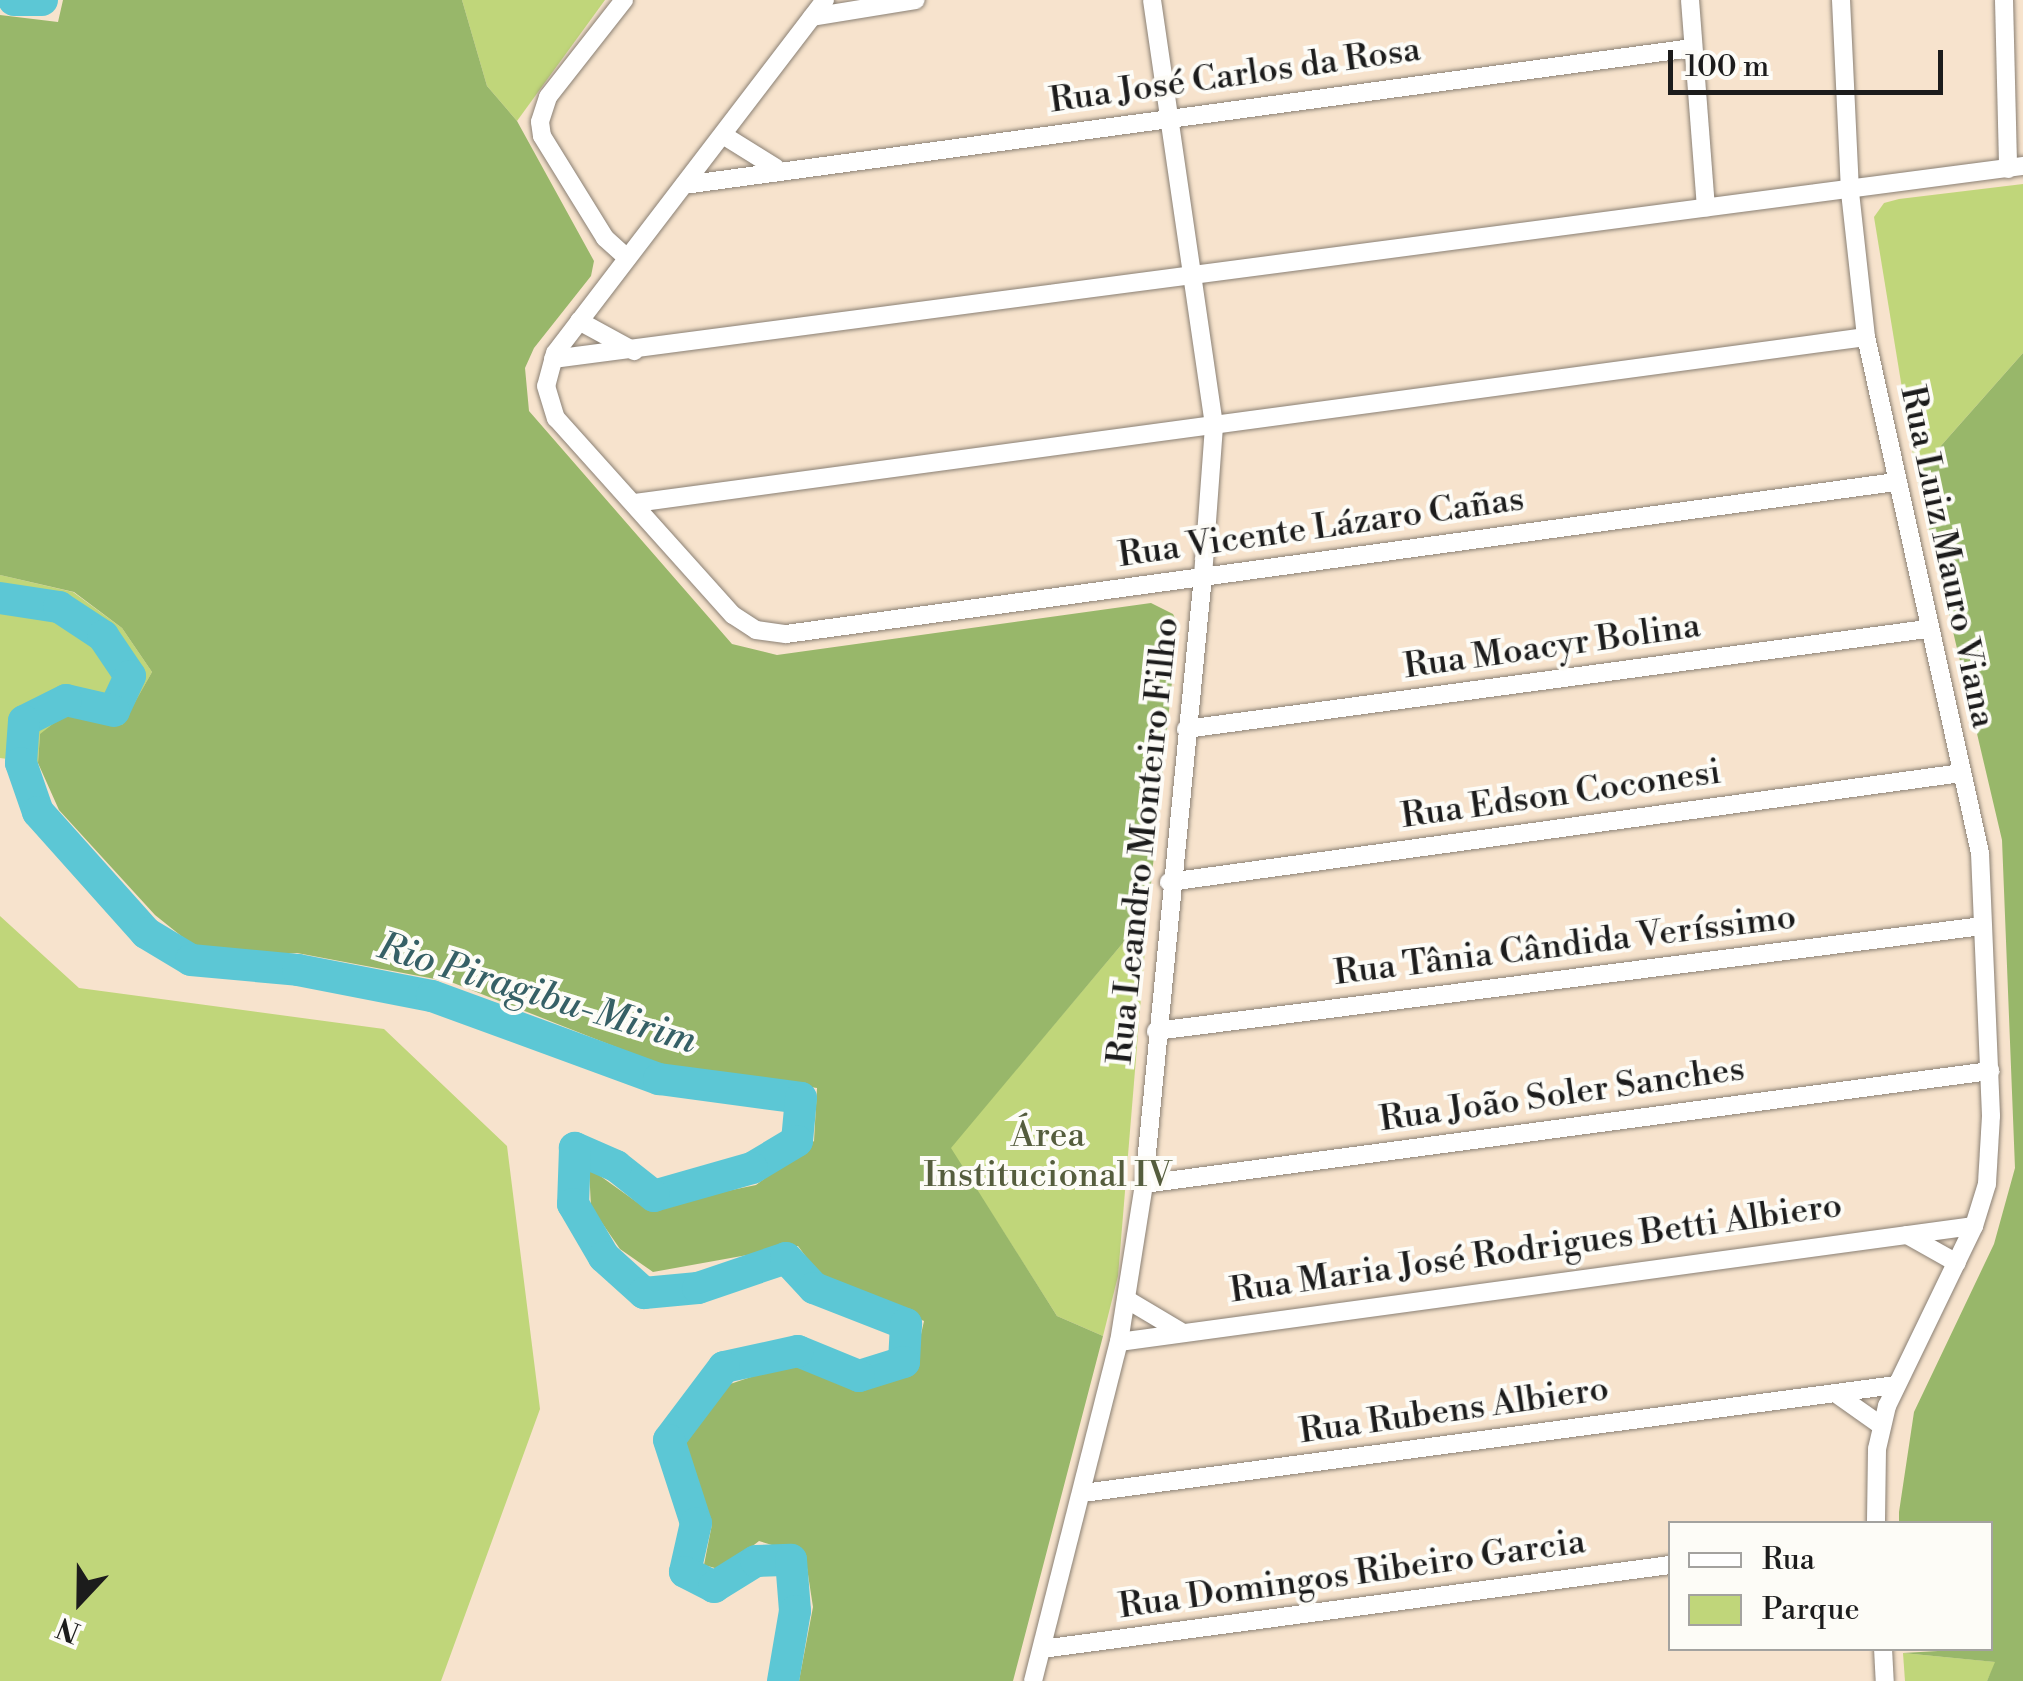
<!DOCTYPE html>
<meta charset="utf-8">
<style>
body{margin:0}
#map{position:relative;width:2023px;height:1681px;overflow:hidden;background:#f7e3cd;font-family:"Libre Bodoni",serif}
div>[style]{position:absolute}
.green>*{inset:0;background:#c0d67a}
.forest>*{inset:0;background:#98b76a}
.river>*{height:32px;margin:-16px;padding:0 16px;transform-origin:16px;border-radius:16px;background:#5cc7d5}
.roads{filter:drop-shadow(0 0 2px #8a8074) drop-shadow(0 0 2px #8a8074)}
.minor>*{height:18px;margin:-9px;padding:0 9px;transform-origin:9px;border-radius:9px;background:#fff}
span{translate:-50% -50%;white-space:nowrap;text-align:center;line-height:1.15;-webkit-text-stroke:8px #fdfcf7;paint-order:stroke}
.street-label{font-size:35px;color:#1c1c1c}
.park-label{font-size:35px;color:#555d3d}
.water-label{font-size:38px;color:#366066;font-style:italic}
.legend{position:absolute;left:1668px;top:1521px;width:325px;height:130px;box-sizing:border-box;background:#fdfcf7;border:2px solid #a3a29f;margin:0;padding:12px 18px;list-style:none;font-size:30px;color:#1c1c1c}
.legend li{display:flex;align-items:center;gap:20px;height:50px}
.legend b{width:50px;border:2px solid #a3a29f}
.north{position:absolute;left:30px;top:1551px;width:100px;height:100px;-webkit-text-stroke:8px #fdfcf7;paint-order:stroke;rotate:202deg;font-size:28px;font-weight:700;line-height:40px;text-align:center;color:#1c1c1c}
.north::after{content:'';display:block;margin:auto;width:35px;height:45px;background:#1c1c1c;clip-path:polygon(50% 0,100% 100%,50% 72%,0 100%)}
.scale{position:absolute;left:1668px;top:50px;width:275px;height:45px;box-sizing:border-box;border:5px solid #1c1c1c;border-top:0;padding-left:12px;font-size:30px;line-height:35px;white-space:nowrap;color:#1c1c1c;-webkit-text-stroke:8px #fdfcf7;paint-order:stroke}
</style>
<div id="map">
<div class="green">
<i style="clip-path:polygon(462px 0,605px 0,517px 121px,487px 86px)"></i>
<i style="clip-path:polygon(2023px 184px,2023px 353px,1916px 474px,1874px 217px,1884px 203px,1899px 199px)"></i>
<i style="clip-path:polygon(0 575px,73px 592px,122px 628px,152px 672px,122px 726px,40px 734px,38px 763px,0 758px)"></i>
<i style="clip-path:polygon(1148px 913px,1118px 1276px,1103px 1336px,1057px 1316px,950px 1148px)"></i>
<i style="clip-path:polygon(0 916px,79px 988px,384px 1029px,507px 1146px,540px 1409px,441px 1681px,0 1681px)"></i>
<i style="clip-path:polygon(1903px 1653px,1996px 1662px,1987px 1681px,1905px 1681px)"></i>
</div>
<div class="forest">
<i style="clip-path:polygon(63px 0,462px 0,487px 86px,517px 121px,594px 261px,591px 276px,534px 348px,525px 368px,529px 411px,732px 644px,777px 655px,1151px 603px,1173px 614px,1178px 624px,1148px 913px,951px 1148px,1057px 1316px,1103px 1336px,1013px 1681px,799px 1681px,813px 1607px,805px 1555px,759px 1541px,722px 1570px,704px 1565px,712px 1524px,683px 1444px,730px 1384px,794px 1363px,862px 1388px,912px 1374px,924px 1321px,821px 1277px,798px 1246px,653px 1272px,620px 1249px,591px 1207px,589px 1168px,645px 1208px,756px 1185px,814px 1141px,817px 1088px,664px 1066px,451px 982px,297px 953px,243px 957px,195px 947px,155px 915px,59px 810px,38px 763px,40px 734px,67px 713px,122px 725px,152px 672px,122px 628px,74px 592px,0 575px,0 15px,58px 22px)"></i>
<i style="clip-path:polygon(2023px 353px,2023px 1681px,1987px 1681px,1995px 1662px,1903px 1653px,1990px 1648px,1990px 1524px,1899px 1523px,1899px 1512px,1914px 1412px,1994px 1244px,2015px 1168px,2002px 840px,1916px 474px)"></i>
</div>
<div class="river">
<i style="left:14px;top:0;width:28px"></i>
<i style="left:0;top:598px;width:60px;rotate:8.7deg"></i>
<i style="left:59px;top:607px;width:53px;rotate:33.4deg"></i>
<i style="left:103px;top:636px;width:48px;rotate:56deg"></i>
<i style="left:130px;top:676px;width:38px;rotate:115deg"></i>
<i style="left:114px;top:711px;width:49px;rotate:-167.1deg"></i>
<i style="left:66px;top:700px;width:47px;rotate:153.4deg"></i>
<i style="left:24px;top:721px;width:42px;rotate:94.1deg"></i>
<i style="left:21px;top:763px;width:52px;rotate:70.9deg"></i>
<i style="left:38px;top:812px;width:162px;rotate:48.2deg"></i>
<i style="left:146px;top:933px;width:52px;rotate:31deg"></i>
<i style="left:191px;top:960px;width:107px;rotate:5.3deg"></i>
<i style="left:298px;top:970px;width:136px;rotate:11deg"></i>
<i style="left:432px;top:996px;width:242px;rotate:20.1deg"></i>
<i style="left:659px;top:1079px;width:143px;rotate:7.6deg"></i>
<i style="left:801px;top:1098px;width:43px;rotate:95.3deg"></i>
<i style="left:797px;top:1141px;width:52px;rotate:149deg"></i>
<i style="left:752px;top:1168px;width:102px;rotate:164.1deg"></i>
<i style="left:654px;top:1196px;width:48px;rotate:-141.7deg"></i>
<i style="left:616px;top:1166px;width:45px;rotate:-156.3deg"></i>
<i style="left:575px;top:1148px;width:56px;rotate:92deg"></i>
<i style="left:573px;top:1204px;width:61px;rotate:59.7deg"></i>
<i style="left:604px;top:1257px;width:54px;rotate:42deg"></i>
<i style="left:644px;top:1293px;width:54px;rotate:-5.3deg"></i>
<i style="left:698px;top:1288px;width:93px;rotate:-18.8deg"></i>
<i style="left:786px;top:1258px;width:41px;rotate:47deg"></i>
<i style="left:814px;top:1288px;width:99px;rotate:21.4deg"></i>
<i style="left:906px;top:1324px;width:38px;rotate:93deg"></i>
<i style="left:904px;top:1362px;width:47px;rotate:162.7deg"></i>
<i style="left:859px;top:1376px;width:66px;rotate:-157.7deg"></i>
<i style="left:798px;top:1351px;width:76px;rotate:167.8deg"></i>
<i style="left:724px;top:1367px;width:91px;rotate:127deg"></i>
<i style="left:669px;top:1440px;width:87px;rotate:72deg"></i>
<i style="left:696px;top:1523px;width:50px;rotate:102.7deg"></i>
<i style="left:685px;top:1572px;width:33px;rotate:27deg"></i>
<i style="left:714px;top:1587px;width:49px;rotate:-31.8deg"></i>
<i style="left:756px;top:1561px;width:35px;rotate:-2deg"></i>
<i style="left:791px;top:1560px;width:51px;rotate:85.5deg"></i>
<i style="left:795px;top:1611px;width:71px;rotate:99.7deg"></i>
</div>
<div class="roads">
<div class="minor">
<i style="left:624px;top:0;width:123px;rotate:128.1deg"></i>
<i style="left:548px;top:97px;width:26px;rotate:108deg"></i>
<i style="left:540px;top:122px;width:14px;rotate:82deg"></i>
<i style="left:542px;top:136px;width:120px;rotate:58.3deg"></i>
<i style="left:605px;top:238px;width:30px;rotate:42deg"></i>
<i style="left:825px;top:0;width:444px;rotate:127.4deg"></i>
<i style="left:555px;top:353px;width:34px;rotate:105deg"></i>
<i style="left:546px;top:386px;width:34px;rotate:73deg"></i>
<i style="left:556px;top:418px;width:265px;rotate:48.1deg"></i>
<i style="left:733px;top:615px;width:27px;rotate:33deg"></i>
<i style="left:756px;top:630px;width:30px;rotate:8deg"></i>
<i style="left:786px;top:634px;width:1119px;rotate:-7.8deg"></i>
<i style="left:1690px;top:0;width:208px;rotate:85.6deg"></i>
<i style="left:1841px;top:0;width:192px;rotate:87.3deg"></i>
<i style="left:1850px;top:192px;width:146px;rotate:83.7deg"></i>
<i style="left:1866px;top:337px;width:528px;rotate:77.54deg"></i>
<i style="left:1980px;top:853px;width:263px;rotate:87.6deg"></i>
<i style="left:1991px;top:1116px;width:68px;rotate:93.4deg"></i>
<i style="left:1987px;top:1184px;width:44px;rotate:107.2deg"></i>
<i style="left:1974px;top:1226px;width:200px;rotate:115.8deg"></i>
<i style="left:1887px;top:1406px;width:44px;rotate:103.1deg"></i>
<i style="left:1877px;top:1449px;width:75px;rotate:90.8deg"></i>
<i style="left:2004px;top:0;width:169px;rotate:88.6deg"></i>
<i style="left:812px;top:17px;width:105px;rotate:-9.3deg"></i>
<i style="left:723px;top:135px;width:62px;rotate:31.9deg"></i>
<i style="left:684px;top:185px;width:1017px;rotate:-7.74deg"></i>
<i style="left:579px;top:321px;width:63px;rotate:28.6deg"></i>
<i style="left:553px;top:359px;width:1483px;rotate:-7.48deg"></i>
<i style="left:635px;top:503px;width:1242px;rotate:-7.68deg"></i>
<i style="left:1186px;top:729px;width:748px;rotate:-7.69deg"></i>
<i style="left:1169px;top:882px;width:800px;rotate:-7.83deg"></i>
<i style="left:1156px;top:1031px;width:833px;rotate:-7.24deg"></i>
<i style="left:1144px;top:1184px;width:854px;rotate:-7.61deg"></i>
<i style="left:1907px;top:1235px;width:57px;rotate:29.2deg"></i>
<i style="left:1126px;top:1299px;width:63px;rotate:30.7deg"></i>
<i style="left:1119px;top:1342px;width:863px;rotate:-7.73deg"></i>
<i style="left:1835px;top:1393px;width:57px;rotate:35.1deg"></i>
<i style="left:1083px;top:1493px;width:820px;rotate:-7.57deg"></i>
<i style="left:1883px;top:1648px;width:33px;rotate:87deg"></i>
<i style="left:1042px;top:1649px;width:634px;rotate:-7.62deg"></i>
<i style="left:1033px;top:1681px;width:350px;rotate:-75.8deg"></i>
<i style="left:1119px;top:1342px;width:160px;rotate:-81deg"></i>
<i style="left:1144px;top:1184px;width:611px;rotate:-84.46deg"></i>
<i style="left:1203px;top:576px;width:151px;rotate:-85.8deg"></i>
<i style="left:1214px;top:425px;width:429px;rotate:-98.3deg"></i>
</div>
</div>
<div class="street-label">
<span style="left:1235px;top:76px;rotate:-8deg">Rua José Carlos da Rosa</span>
<span style="left:1321px;top:528px;rotate:-8deg">Rua Vicente Lázaro Cañas</span>
<span style="left:1947px;top:557px;rotate:78deg">Rua Luiz Mauro Viana</span>
<span style="left:1552px;top:647px;rotate:-8deg">Rua Moacyr Bolina</span>
<span style="left:1561px;top:795px;rotate:-8deg">Rua Edson Coconesi</span>
<span style="left:1144px;top:841px;rotate:-84deg">Rua Leandro Monteiro Filho</span>
<span style="left:1565px;top:946px;rotate:-7deg">Rua Tânia Cândida Veríssimo</span>
<span style="left:1562px;top:1095px;rotate:-8deg">Rua João Soler Sanches</span>
<span style="left:1536px;top:1249px;rotate:-8deg">Rua Maria José Rodrigues Betti Albiero</span>
<span style="left:1454px;top:1411px;rotate:-8deg">Rua Rubens Albiero</span>
<span style="left:1352px;top:1575px;rotate:-8deg">Rua Domingos Ribeiro Garcia</span>
</div>
<div class="park-label">
<span style="left:1048px;top:1156px">Área<br>Institucional IV</span>
</div>
<div class="water-label">
<span style="left:537px;top:994px;rotate:17deg">Rio Piragibu-Mirim</span>
</div>
<ul class="legend">
<li><b style="height:12px;background:#fff"></b>Rua</li>
<li><b style="height:28px;background:#c0d67a"></b>Parque</li>
</ul>
<div class="north">N</div>
<div class="scale">100 m</div>
</div>
